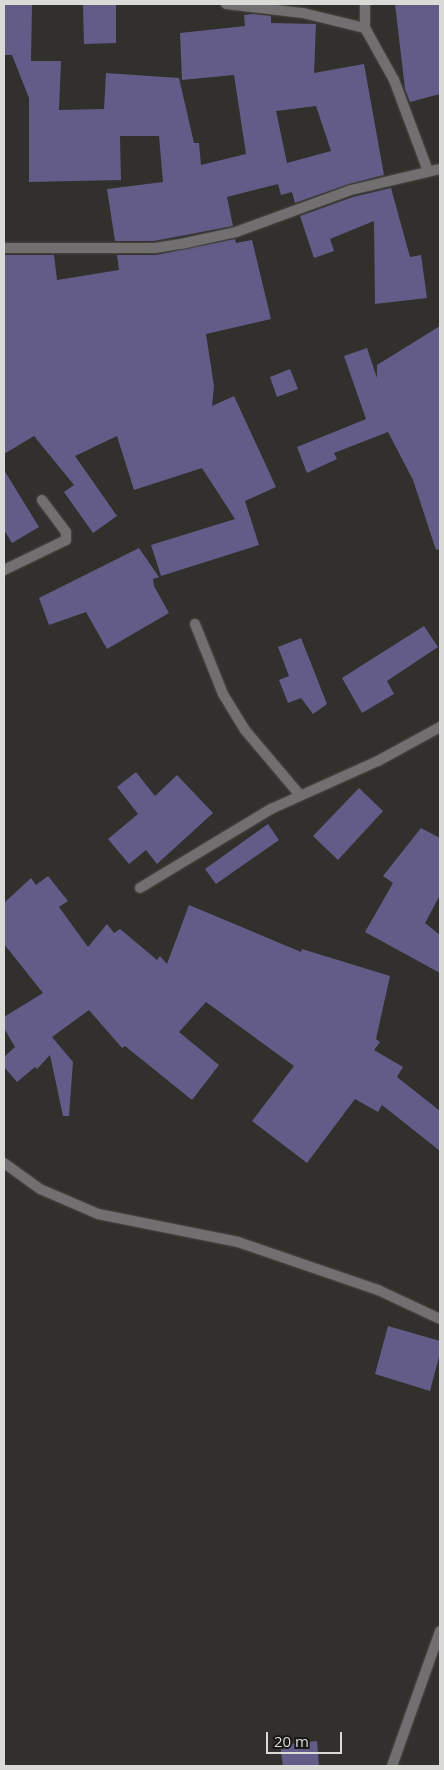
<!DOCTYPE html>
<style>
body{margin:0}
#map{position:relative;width:444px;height:1770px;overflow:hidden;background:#31302d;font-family:"Open Sans",sans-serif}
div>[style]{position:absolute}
.building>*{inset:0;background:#635c88}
.roads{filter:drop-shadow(0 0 1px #4c4b48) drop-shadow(0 0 1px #4c4b48)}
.street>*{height:10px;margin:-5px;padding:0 5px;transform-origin:5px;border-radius:5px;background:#716f6f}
span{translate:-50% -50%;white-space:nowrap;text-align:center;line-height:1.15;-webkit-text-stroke:5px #191817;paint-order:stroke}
.frame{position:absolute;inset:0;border:5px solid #dadad7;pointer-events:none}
.scale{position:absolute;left:266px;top:1732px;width:76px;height:22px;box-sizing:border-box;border:2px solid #dadad7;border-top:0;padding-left:6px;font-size:15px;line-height:18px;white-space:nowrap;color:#dadad7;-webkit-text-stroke:4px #191817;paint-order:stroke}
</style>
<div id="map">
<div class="building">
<i style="clip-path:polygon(evenodd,4px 4px,32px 4px,31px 61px,61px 61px,59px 110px,104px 109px,106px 73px,179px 78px,194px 143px,199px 143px,201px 165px,246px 154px,234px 75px,182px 80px,180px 33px,245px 26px,244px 15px,253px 14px,271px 16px,271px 23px,316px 24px,314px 73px,364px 64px,384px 175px,349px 184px,295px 203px,292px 192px,281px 195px,278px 184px,227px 197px,233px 226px,154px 241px,115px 241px,107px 189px,163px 182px,159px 136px,120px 136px,121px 180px,29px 182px,29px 98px,12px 55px,4px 55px,4px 4px,316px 106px,331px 151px,287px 163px,276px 111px,316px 106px)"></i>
<i style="clip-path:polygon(83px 4px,116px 4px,116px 43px,84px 44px)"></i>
<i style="clip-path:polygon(395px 4px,440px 4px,440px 94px,410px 102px,405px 89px)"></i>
<i style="clip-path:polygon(391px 188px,410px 257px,421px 255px,427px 298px,375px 304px,374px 221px,330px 239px,334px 251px,314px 258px,300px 216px,353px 197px)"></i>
<i style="clip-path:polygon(235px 239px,236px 243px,252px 240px,271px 319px,206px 334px,214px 386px,212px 406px,234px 396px,276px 487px,245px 501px,259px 545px,161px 576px,151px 545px,235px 519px,202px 468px,134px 490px,117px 436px,75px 456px,117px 516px,93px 533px,64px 492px,74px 485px,34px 436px,4px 454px,4px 255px,54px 255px,57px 280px,119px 270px,117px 255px,156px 255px)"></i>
<i style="clip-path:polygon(440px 326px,440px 549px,436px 550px,413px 480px,388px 432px,334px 453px,337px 459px,307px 473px,297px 447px,366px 419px,344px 356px,367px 348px,377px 378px,377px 365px)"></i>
<i style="clip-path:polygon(290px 369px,298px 389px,277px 397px,270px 377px)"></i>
<i style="clip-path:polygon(4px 470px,39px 527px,12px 543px,4px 530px)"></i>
<i style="clip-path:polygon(139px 548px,159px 577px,153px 579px,154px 586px,169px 613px,107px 649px,86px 612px,49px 625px,39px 598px)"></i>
<i style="clip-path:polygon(424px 626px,438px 647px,387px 681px,394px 694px,362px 713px,342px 678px)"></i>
<i style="clip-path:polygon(301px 638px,327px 704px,313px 714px,301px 698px,288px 703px,279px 680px,289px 676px,278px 647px)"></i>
<i style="clip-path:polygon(136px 772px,155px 796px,177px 775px,213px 813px,157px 864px,146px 850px,129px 864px,108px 839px,138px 814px,117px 787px)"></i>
<i style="clip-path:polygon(359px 788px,383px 811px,338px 860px,313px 836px)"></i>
<i style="clip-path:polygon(268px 824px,279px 840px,216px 884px,205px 869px)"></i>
<i style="clip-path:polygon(421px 828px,440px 838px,440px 895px,425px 923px,440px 935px,440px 973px,365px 932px,393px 883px,383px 876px)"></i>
<i style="clip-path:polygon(48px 876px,68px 901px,59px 907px,88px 947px,107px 924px,114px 933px,120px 929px,157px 960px,160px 956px,167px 964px,189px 905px,301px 952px,302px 949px,390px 976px,376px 1039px,380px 1042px,374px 1050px,403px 1067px,397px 1077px,440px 1111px,440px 1151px,382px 1105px,378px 1112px,355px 1099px,307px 1163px,252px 1121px,294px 1066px,206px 1002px,179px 1032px,219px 1065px,192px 1100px,125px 1046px,122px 1048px,89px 1010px,52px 1037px,73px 1062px,69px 1116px,63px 1116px,50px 1055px,37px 1069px,35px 1067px,17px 1082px,4px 1067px,4px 1057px,15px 1047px,4px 1028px,4px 1017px,43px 993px,4px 944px,4px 903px,31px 878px,36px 885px)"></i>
<i style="clip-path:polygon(388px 1326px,440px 1341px,440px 1353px,430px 1391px,375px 1374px)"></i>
<i style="clip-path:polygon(317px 1741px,319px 1766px,283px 1766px,280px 1745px)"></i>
</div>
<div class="roads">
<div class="street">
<i style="left:226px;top:4px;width:78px;rotate:6.7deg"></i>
<i style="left:303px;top:13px;width:64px;rotate:13.6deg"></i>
<i style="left:365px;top:4px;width:24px;rotate:90deg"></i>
<i style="left:365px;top:28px;width:60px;rotate:60.9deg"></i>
<i style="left:394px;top:80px;width:97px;rotate:69.5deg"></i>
<i style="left:4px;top:248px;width:151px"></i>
<i style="left:155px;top:248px;width:26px;rotate:-9deg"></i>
<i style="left:181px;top:244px;width:56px;rotate:-12.3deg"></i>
<i style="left:236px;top:232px;width:122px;rotate:-20.1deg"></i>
<i style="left:351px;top:190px;width:91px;rotate:-13.3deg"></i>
<i style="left:4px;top:570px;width:69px;rotate:-25.8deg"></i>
<i style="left:66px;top:540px;width:8px;rotate:-90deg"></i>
<i style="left:66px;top:532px;width:40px;rotate:-127deg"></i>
<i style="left:195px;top:624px;width:75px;rotate:68.2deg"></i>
<i style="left:223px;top:694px;width:42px;rotate:58.6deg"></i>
<i style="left:245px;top:730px;width:85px;rotate:49.8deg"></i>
<i style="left:140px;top:888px;width:153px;rotate:-31.1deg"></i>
<i style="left:271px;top:809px;width:117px;rotate:-24.2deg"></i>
<i style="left:378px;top:761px;width:71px;rotate:-28.7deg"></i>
<i style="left:4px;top:1163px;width:44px;rotate:35.8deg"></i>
<i style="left:40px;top:1189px;width:63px;rotate:23.3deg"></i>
<i style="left:98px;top:1214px;width:143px;rotate:11.3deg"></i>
<i style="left:238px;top:1242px;width:148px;rotate:18.9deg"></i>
<i style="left:378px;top:1290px;width:68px;rotate:25.1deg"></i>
<i style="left:392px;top:1766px;width:143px;rotate:-70.4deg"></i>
</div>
</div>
<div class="frame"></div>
<div class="scale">20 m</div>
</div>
